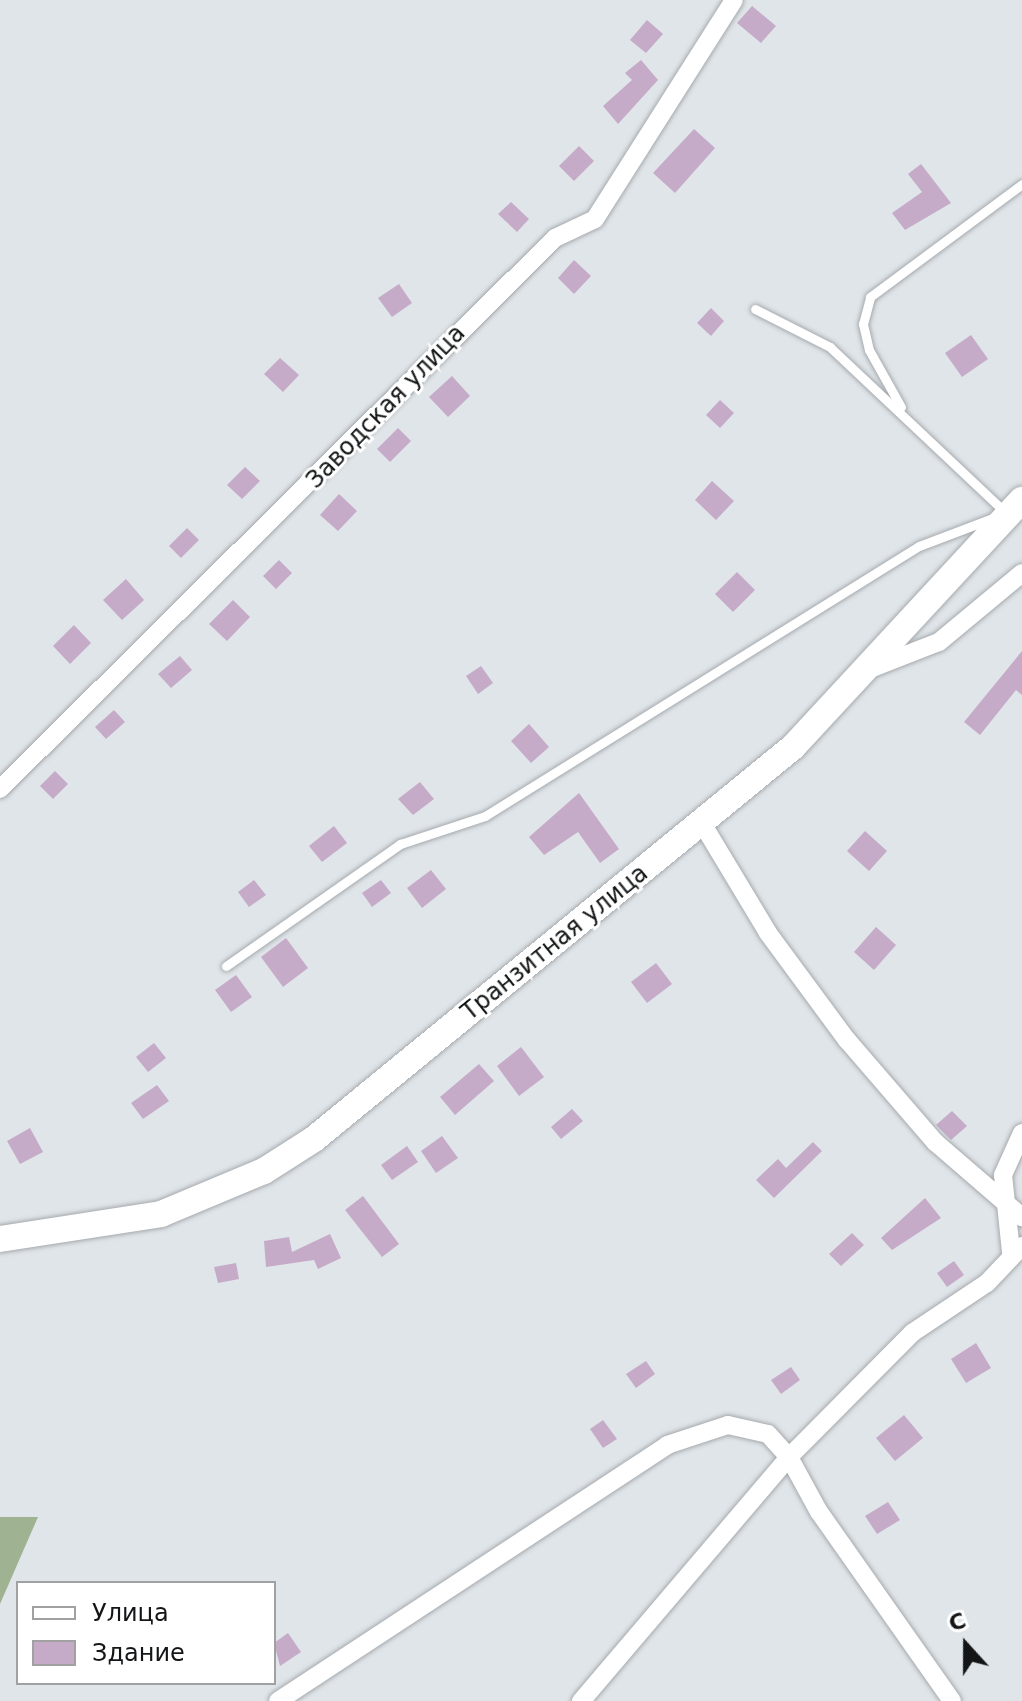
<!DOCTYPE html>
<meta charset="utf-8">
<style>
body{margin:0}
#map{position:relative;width:1022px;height:1701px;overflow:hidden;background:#e0e5e9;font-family:"DejaVu Sans",sans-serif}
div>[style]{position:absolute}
.forest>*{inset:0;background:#9fb292}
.building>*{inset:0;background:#c5abc8}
.roads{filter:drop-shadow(0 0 2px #a5aaae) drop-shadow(0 0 2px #a5aaae)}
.service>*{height:9px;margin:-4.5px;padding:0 4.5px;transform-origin:4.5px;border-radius:4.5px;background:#fff}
.minor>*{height:18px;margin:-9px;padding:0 9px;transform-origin:9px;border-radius:9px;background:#fff}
.secondary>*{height:26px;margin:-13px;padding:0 13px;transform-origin:13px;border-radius:13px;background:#fff}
span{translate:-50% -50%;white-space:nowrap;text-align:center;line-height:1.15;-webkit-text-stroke:6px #fff;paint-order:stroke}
.street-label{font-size:24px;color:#131516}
.legend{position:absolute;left:16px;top:1581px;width:260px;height:104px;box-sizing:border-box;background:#fff;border:2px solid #a1a1a2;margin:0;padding:10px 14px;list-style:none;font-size:24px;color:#131516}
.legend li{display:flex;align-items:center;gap:16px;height:40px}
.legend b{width:40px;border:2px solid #a1a1a2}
.north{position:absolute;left:926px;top:1605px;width:80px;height:80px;-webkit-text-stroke:6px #fff;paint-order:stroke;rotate:339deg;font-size:22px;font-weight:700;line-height:32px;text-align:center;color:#131516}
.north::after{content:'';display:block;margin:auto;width:28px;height:36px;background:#131516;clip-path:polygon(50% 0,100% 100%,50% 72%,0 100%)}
</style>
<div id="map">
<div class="forest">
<i style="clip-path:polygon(0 1517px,38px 1517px,0 1604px)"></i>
</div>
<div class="building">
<i style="clip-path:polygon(752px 6px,776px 26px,761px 43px,737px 23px)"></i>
<i style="clip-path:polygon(647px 20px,663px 34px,646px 53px,630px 40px)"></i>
<i style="clip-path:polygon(641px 60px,658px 80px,618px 124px,603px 106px,632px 80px,625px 73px)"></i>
<i style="clip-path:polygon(694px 129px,715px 148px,675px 193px,653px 173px)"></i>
<i style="clip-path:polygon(579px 146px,594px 161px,574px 181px,559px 166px)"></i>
<i style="clip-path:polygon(921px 164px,951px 203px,905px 230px,892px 213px,922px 192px,908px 174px)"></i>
<i style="clip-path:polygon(511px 202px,529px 219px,517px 232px,498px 214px)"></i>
<i style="clip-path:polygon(574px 260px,591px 276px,574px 294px,558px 278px)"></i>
<i style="clip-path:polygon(399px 284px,412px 303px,392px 317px,378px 298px)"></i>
<i style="clip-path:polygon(711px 308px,724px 321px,711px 336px,697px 323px)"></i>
<i style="clip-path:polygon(971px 335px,988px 359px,962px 377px,945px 353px)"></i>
<i style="clip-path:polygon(280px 358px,299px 375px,283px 392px,264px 374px)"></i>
<i style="clip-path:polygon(452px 376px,470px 396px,448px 417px,429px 397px)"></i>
<i style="clip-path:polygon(720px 400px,734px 413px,720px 428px,706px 415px)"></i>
<i style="clip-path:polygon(398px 428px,411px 441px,390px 462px,377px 449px)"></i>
<i style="clip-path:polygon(245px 467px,260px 481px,242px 499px,227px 485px)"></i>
<i style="clip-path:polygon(712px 481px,734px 501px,716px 520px,695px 500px)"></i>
<i style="clip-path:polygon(339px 494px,357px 511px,338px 531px,320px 515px)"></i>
<i style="clip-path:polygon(187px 528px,199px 540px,181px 558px,169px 546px)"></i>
<i style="clip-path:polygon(279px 560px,292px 573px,276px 589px,263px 576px)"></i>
<i style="clip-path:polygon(737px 572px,755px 590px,733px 612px,715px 594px)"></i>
<i style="clip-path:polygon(126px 579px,144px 600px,122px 620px,103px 600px)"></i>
<i style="clip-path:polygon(233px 600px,250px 617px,227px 641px,209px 624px)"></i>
<i style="clip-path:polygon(74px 625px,91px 643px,70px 664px,53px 646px)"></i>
<i style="clip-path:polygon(1022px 651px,1022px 695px,1016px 690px,980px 735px,964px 722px)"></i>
<i style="clip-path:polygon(180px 656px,192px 670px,171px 688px,158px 674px)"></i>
<i style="clip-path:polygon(481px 666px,493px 683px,478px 694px,466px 676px)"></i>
<i style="clip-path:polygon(114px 710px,125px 722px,106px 739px,95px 727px)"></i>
<i style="clip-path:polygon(529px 724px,549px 747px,531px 763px,511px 741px)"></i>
<i style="clip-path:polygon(55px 771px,68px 784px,53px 799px,40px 786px)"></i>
<i style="clip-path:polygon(420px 782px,434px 799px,413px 815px,398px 799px)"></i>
<i style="clip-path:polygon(579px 793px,619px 849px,600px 863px,578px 832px,544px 855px,529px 837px)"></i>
<i style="clip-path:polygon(334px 826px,347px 843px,322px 862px,309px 846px)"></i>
<i style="clip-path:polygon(865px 831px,887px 851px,869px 871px,847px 851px)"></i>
<i style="clip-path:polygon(431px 870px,446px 889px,422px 908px,407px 888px)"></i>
<i style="clip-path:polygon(254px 880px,266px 895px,249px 907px,238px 892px)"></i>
<i style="clip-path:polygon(381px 880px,391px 893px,372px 907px,362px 893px)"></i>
<i style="clip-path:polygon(876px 927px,896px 945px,874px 970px,854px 952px)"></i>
<i style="clip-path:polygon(286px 938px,308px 968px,283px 987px,261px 957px)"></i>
<i style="clip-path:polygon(656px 963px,672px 984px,647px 1003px,631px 982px)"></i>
<i style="clip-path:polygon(236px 975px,252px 997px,231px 1012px,215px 990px)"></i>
<i style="clip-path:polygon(154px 1043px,166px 1058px,148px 1072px,136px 1057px)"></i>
<i style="clip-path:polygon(521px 1047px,544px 1077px,519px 1096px,497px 1066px)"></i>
<i style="clip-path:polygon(479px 1064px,494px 1081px,455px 1115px,440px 1097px)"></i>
<i style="clip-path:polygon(157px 1085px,169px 1101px,143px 1119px,131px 1103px)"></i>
<i style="clip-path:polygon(572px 1109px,583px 1121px,561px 1139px,551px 1127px)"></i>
<i style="clip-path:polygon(952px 1111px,967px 1126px,951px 1140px,936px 1125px)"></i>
<i style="clip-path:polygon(30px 1128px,43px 1152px,20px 1164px,7px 1141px)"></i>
<i style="clip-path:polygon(442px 1136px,458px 1158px,436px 1173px,421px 1151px)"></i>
<i style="clip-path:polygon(813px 1142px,822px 1151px,774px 1198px,756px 1180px,778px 1159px,786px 1168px)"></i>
<i style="clip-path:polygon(407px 1146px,418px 1162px,392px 1180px,381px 1165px)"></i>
<i style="clip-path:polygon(363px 1196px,399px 1244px,382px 1257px,345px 1210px)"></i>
<i style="clip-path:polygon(925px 1198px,941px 1218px,892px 1250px,881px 1238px)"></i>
<i style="clip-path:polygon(852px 1233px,864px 1245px,841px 1266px,829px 1254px)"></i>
<i style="clip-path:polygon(330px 1234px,341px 1258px,318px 1269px,314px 1260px,266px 1267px,264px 1241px,289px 1237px,292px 1252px)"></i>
<i style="clip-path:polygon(954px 1261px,964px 1275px,947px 1287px,937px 1273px)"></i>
<i style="clip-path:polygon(236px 1263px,239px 1279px,218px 1283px,214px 1267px)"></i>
<i style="clip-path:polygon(976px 1343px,991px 1368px,966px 1383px,951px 1359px)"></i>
<i style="clip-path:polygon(646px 1361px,655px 1374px,636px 1388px,626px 1374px)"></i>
<i style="clip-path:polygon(791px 1367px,800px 1380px,781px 1394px,771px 1380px)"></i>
<i style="clip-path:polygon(904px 1415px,923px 1438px,895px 1461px,876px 1438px)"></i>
<i style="clip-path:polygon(603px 1420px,617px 1439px,603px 1448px,590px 1429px)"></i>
<i style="clip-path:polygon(888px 1502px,900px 1520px,877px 1534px,865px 1516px)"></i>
<i style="clip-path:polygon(288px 1633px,301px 1652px,280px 1666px,274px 1643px)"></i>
</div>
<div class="roads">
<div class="service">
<i style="left:901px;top:407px;width:65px;rotate:-119.3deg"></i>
<i style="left:869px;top:350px;width:27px;rotate:-103deg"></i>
<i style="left:863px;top:324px;width:28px;rotate:-75deg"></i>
<i style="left:870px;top:297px;width:189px;rotate:-36.6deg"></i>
<i style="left:226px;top:966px;width:213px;rotate:-35deg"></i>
<i style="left:400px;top:844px;width:89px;rotate:-18.2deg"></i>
<i style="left:485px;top:816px;width:511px;rotate:-31.89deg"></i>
<i style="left:919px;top:546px;width:93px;rotate:-20.8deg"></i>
<i style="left:1006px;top:513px;width:242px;rotate:-136.7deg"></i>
<i style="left:830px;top:347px;width:84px;rotate:-153.1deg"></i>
</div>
<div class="minor">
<i style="left:872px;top:668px;width:72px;rotate:-21.2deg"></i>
<i style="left:939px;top:642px;width:108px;rotate:-39.7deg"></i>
<i style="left:0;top:789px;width:782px;rotate:-44.79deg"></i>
<i style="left:555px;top:238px;width:44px;rotate:-25.4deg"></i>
<i style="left:595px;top:219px;width:259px;rotate:-57.6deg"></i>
<i style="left:702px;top:823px;width:128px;rotate:59deg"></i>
<i style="left:768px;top:933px;width:133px;rotate:53.6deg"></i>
<i style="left:847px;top:1040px;width:135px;rotate:49.2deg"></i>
<i style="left:935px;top:1142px;width:115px;rotate:40.8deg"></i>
<i style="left:1011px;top:1252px;width:77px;rotate:-95.9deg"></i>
<i style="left:1003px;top:1175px;width:46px;rotate:-65.7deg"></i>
<i style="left:278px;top:1701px;width:466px;rotate:-33.3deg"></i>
<i style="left:667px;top:1445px;width:64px;rotate:-18.2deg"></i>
<i style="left:728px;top:1425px;width:41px;rotate:12.7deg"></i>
<i style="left:768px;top:1434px;width:31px;rotate:48deg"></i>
<i style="left:789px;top:1457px;width:321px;rotate:130.4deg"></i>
<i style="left:952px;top:1701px;width:231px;rotate:-125.1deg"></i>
<i style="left:819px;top:1512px;width:63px;rotate:-118.6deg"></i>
<i style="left:789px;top:1457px;width:175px;rotate:-45.2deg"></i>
<i style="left:912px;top:1333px;width:90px;rotate:-33.7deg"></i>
<i style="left:987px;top:1283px;width:51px;rotate:-46.6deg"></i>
</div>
<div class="secondary">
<i style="left:0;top:1239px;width:163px;rotate:-8.8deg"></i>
<i style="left:161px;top:1214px;width:112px;rotate:-22.7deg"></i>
<i style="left:264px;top:1171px;width:59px;rotate:-32.6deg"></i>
<i style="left:314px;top:1139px;width:619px;rotate:-39.3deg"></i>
<i style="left:793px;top:747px;width:337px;rotate:-47.2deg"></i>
</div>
</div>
<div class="street-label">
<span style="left:386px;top:407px;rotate:-46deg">Заводская улица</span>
<span style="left:555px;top:943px;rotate:-39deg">Транзитная улица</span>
</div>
<ul class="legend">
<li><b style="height:10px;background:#fff"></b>Улица</li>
<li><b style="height:22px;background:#c5abc8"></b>Здание</li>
</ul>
<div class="north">С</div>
</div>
